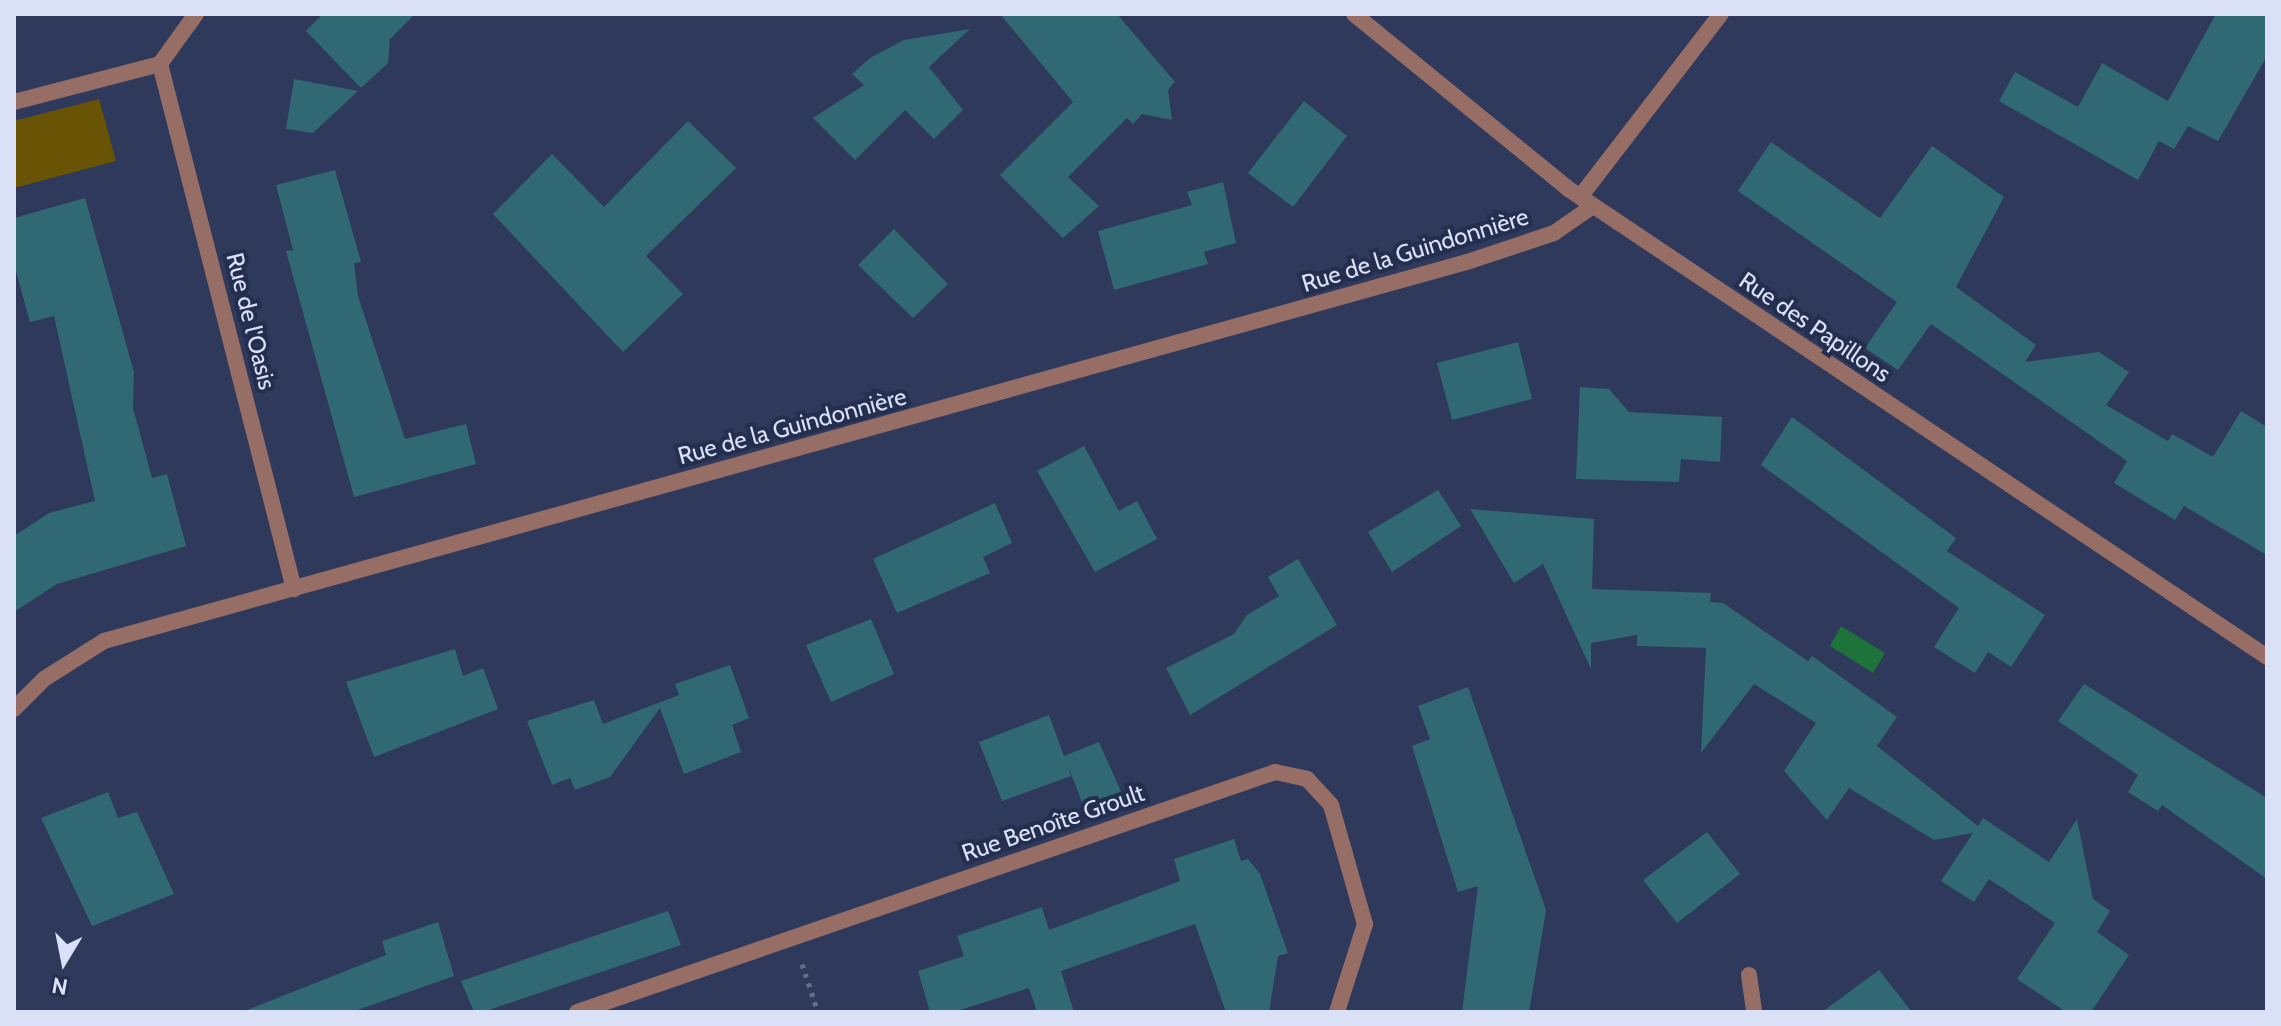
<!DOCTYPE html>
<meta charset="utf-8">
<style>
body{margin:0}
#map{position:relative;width:2281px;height:1026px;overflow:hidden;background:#2e395b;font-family:Cabin,sans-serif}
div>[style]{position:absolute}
.green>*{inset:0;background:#695304}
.water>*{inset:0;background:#1d733a}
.building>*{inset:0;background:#306973}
.path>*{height:5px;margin-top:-2.5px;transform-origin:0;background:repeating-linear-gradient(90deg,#636c8b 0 4px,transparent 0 10px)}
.lane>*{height:16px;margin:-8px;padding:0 8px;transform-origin:8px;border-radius:8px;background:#976e66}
.street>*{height:16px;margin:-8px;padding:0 8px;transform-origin:8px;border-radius:8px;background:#976e66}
span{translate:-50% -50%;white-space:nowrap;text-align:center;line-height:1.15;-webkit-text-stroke:8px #242e4f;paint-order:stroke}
.street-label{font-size:24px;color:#dae1f7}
.frame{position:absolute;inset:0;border:16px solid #dae1f7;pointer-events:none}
.north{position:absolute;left:24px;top:922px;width:80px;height:80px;-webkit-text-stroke:6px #242e4f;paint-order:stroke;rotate:190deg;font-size:22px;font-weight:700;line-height:32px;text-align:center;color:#dae1f7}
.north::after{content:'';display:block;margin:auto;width:28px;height:36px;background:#dae1f7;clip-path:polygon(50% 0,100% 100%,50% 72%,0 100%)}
</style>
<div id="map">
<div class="green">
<i style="clip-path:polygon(99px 99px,116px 161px,14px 188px,14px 121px)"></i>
</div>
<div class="water">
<i style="clip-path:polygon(1841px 626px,1885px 653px,1873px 673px,1830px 646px)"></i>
</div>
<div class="building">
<i style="clip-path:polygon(323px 14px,415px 14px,390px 39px,388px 63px,361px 88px,306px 31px)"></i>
<i style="clip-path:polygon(1000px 14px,1117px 14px,1175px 82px,1168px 90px,1172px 120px,1142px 114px,1133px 124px,1127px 118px,1068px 177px,1099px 206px,1063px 238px,1000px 175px,1073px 102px)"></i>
<i style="clip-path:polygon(2216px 14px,2267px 14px,2267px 56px,2218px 141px,2188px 126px,2174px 149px,2159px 141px,2138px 180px,1999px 101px,2015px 72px,2078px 107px,2102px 63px,2168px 101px)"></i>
<i style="clip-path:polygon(970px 29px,929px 67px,963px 110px,934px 139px,905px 110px,855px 160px,813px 118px,864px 85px,852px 74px,870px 58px,904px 40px)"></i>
<i style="clip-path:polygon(294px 79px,358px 91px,313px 133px,286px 129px)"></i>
<i style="clip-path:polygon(1304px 101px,1347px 136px,1293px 207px,1248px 173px)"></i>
<i style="clip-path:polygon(688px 121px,736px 168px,646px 256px,683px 294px,623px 352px,493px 214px,552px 154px,604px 207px)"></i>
<i style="clip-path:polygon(1771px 142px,1880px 218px,1932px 146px,2004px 197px,1956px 287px,2036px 345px,2025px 362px,2099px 352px,2129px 372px,2106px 405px,2168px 441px,2172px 434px,2213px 457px,2241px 411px,2267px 427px,2267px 555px,2184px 506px,2175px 520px,2114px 483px,2127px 461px,1931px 324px,1898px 370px,1865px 348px,1897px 302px,1738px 191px)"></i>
<i style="clip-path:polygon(335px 170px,361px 262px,354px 263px,358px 296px,405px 439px,466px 424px,476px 464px,354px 497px,286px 251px,293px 250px,276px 185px)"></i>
<i style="clip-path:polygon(1223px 182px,1236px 243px,1204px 252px,1208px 264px,1114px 290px,1098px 231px,1192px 205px,1187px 192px)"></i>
<i style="clip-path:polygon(85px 198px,134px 372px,133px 408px,152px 478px,167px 474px,186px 546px,57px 584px,14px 612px,14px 536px,49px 513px,95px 501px,54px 316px,30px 322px,14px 264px,14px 218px)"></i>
<i style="clip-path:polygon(894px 229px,948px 284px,913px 318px,858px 265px)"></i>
<i style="clip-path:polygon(1518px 342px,1532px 399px,1452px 420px,1437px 363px)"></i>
<i style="clip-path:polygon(1580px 387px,1609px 389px,1629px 412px,1722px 417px,1720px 462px,1681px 459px,1679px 482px,1576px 479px)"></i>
<i style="clip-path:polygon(1792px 417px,1956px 538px,1947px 551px,2045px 615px,2011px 667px,1988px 652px,1975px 673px,1934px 647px,1959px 608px,1761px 465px)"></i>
<i style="clip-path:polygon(1084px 446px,1119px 511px,1137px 501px,1157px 539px,1095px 572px,1037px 471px)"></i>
<i style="clip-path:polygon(1438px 490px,1461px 526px,1392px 572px,1368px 532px)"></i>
<i style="clip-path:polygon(995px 503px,1012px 543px,983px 557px,990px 573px,897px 613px,873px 559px)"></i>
<i style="clip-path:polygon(1470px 509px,1594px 519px,1592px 589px,1711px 593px,1710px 602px,1723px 603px,1808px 661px,1812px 656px,1897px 717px,1877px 746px,1978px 826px,1983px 818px,2049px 862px,2077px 819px,2093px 899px,2110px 911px,2097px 932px,2129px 955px,2091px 1012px,2066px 1012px,2017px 979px,2055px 923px,1989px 879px,1974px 902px,1941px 881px,1973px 833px,1934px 840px,1849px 788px,1827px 820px,1784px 771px,1816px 723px,1754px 684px,1701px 753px,1706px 648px,1637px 646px,1637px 635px,1591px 643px,1591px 669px,1543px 564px,1514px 583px)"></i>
<i style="clip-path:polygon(1298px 559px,1337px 625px,1190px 715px,1166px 668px,1234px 634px,1247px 615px,1279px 596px,1268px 577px)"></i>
<i style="clip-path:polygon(871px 619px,894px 674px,831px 702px,806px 645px)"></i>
<i style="clip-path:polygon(455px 649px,463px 676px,483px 668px,498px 709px,374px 757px,346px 682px)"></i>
<i style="clip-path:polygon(730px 665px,749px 718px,732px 725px,741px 752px,684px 774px,660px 708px,610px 777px,575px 790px,570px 778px,552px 785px,527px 721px,594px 700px,603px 724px,679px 695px,675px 684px)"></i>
<i style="clip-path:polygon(2084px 684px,2267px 798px,2267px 879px,2162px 805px,2158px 811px,2128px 792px,2138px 775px,2058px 721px)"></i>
<i style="clip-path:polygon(1468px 687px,1546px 910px,1529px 1012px,1462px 1012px,1478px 886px,1458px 892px,1412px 746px,1430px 739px,1418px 706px)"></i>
<i style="clip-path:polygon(1049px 715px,1064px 756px,1099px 742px,1122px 794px,1084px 807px,1068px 766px,1071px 776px,1002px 801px,979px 742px)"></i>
<i style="clip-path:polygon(108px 792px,118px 818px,137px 812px,174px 894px,92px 926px,41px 818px)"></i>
<i style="clip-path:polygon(1707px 832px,1740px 874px,1677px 923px,1643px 880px)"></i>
<i style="clip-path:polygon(1234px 839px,1241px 861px,1248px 859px,1260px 874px,1288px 953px,1278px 956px,1269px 1012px,1226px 1012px,1195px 924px,1061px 971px,1074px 1012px,1037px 1012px,1029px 988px,954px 1012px,930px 1012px,918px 971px,964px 956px,957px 936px,1042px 907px,1049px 930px,1180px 881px,1174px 859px)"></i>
<i style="clip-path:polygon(668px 911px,681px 945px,483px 1012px,474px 1012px,461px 981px)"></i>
<i style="clip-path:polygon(438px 922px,454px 976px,352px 1012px,242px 1012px,386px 955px,382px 941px)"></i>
<i style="clip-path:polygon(1879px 970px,1912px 1012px,1822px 1012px)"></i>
</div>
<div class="path">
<i style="left:802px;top:964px;width:51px;rotate:71.6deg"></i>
</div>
<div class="lane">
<i style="left:1580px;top:197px;width:231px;rotate:-52.4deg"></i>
</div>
<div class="street">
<i style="left:196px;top:14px;width:62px;rotate:125.8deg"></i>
<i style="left:160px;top:64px;width:542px;rotate:75.68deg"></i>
<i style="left:1354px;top:14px;width:275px;rotate:39.2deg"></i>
<i style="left:1567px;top:188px;width:843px;rotate:33.82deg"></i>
<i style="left:14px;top:102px;width:151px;rotate:-14.6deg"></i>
<i style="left:14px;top:709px;width:42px;rotate:-45deg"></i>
<i style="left:44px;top:679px;width:71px;rotate:-32.3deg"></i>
<i style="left:104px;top:641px;width:1415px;rotate:-15.54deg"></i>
<i style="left:1467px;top:262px;width:92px;rotate:-18.4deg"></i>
<i style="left:1554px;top:233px;width:47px;rotate:-34.7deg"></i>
<i style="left:1749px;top:975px;width:37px;rotate:82deg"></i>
<i style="left:577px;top:1012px;width:738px;rotate:-18.97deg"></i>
<i style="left:1275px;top:772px;width:33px;rotate:12deg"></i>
<i style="left:1307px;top:779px;width:35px;rotate:47deg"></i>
<i style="left:1331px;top:805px;width:124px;rotate:74.1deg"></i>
<i style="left:1365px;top:924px;width:92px;rotate:107.7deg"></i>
</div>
<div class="street-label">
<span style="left:1415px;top:250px;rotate:-17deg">Rue de la Guindonnière</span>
<span style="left:251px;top:321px;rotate:76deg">Rue de l'Oasis</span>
<span style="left:1815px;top:327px;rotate:34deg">Rue des Papillons</span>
<span style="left:792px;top:426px;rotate:-15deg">Rue de la Guindonnière</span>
<span style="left:1053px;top:823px;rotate:-19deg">Rue Benoîte Groult</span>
</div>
<div class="frame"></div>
<div class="north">N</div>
</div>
